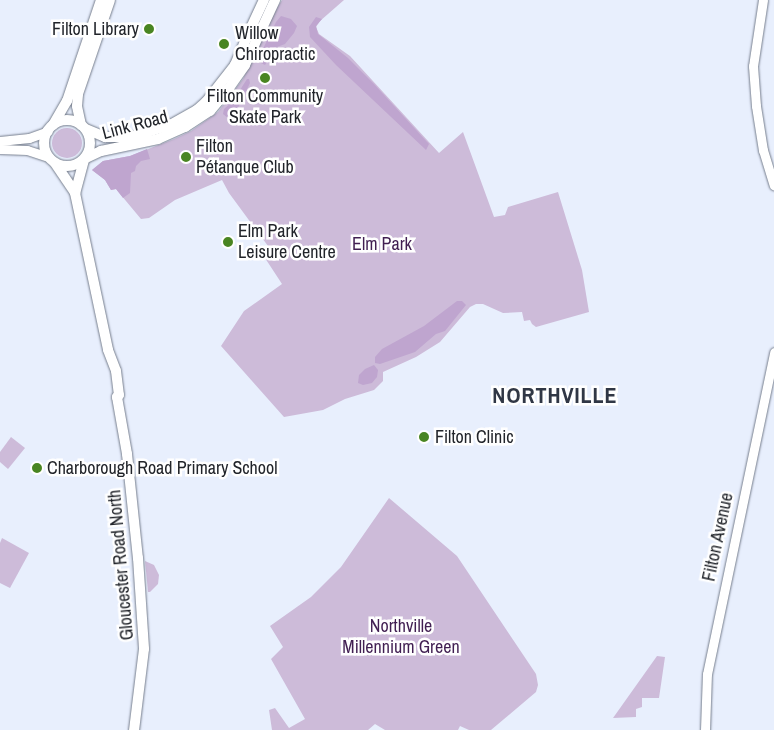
<!DOCTYPE html>
<meta charset="utf-8">
<style>
body{margin:0}
#map{position:relative;width:774px;height:730px;overflow:hidden;background:#e8effd;font-family:"Archivo Narrow",sans-serif}
div>[style]{position:absolute}
.green>*{inset:0;background:#cdbbd9}
.round{border-radius:50%}
.forest>*{inset:0;background:#bfa5cf}
.roads{filter:drop-shadow(0 0 1px #767e8d) drop-shadow(0 0 1px #767e8d)}
.tertiary>*{height:9px;margin:-4.5px;padding:0 4.5px;transform-origin:4.5px;border-radius:4.5px;background:#fff}
.secondary>*{height:9px;margin:-4.5px;padding:0 4.5px;transform-origin:4.5px;border-radius:4.5px;background:#fff}
.primary>*{height:10px;margin:-5px;padding:0 5px;transform-origin:5px;border-radius:5px;background:#fff}
.primary>.ring{margin:-5px;padding:0;box-sizing:content-box;background:none;border:10px solid #fff;border-radius:50%}
.dots>*{width:14px;height:14px;translate:-50% -50%;box-sizing:border-box;border:2px solid #fff;border-radius:50%}
span{translate:-50% -50%;white-space:nowrap;text-align:center;line-height:1.15;-webkit-text-stroke:5px #fff;paint-order:stroke}
.poi-label{font-size:18px;color:#21242a}
.right{translate:-100% -50%;text-align:right}
.left{translate:0 -50%;text-align:left}
.street-label{font-size:18px;color:#21242a}
.park-label{font-size:18px;color:#411f52}
.district-label{font-size:22px;color:#303745;font-weight:700;letter-spacing:1px}
</style>
<div id="map">
<div class="green">
<i style="clip-path:polygon(282px 0,344px 0,320px 21px,316px 27px,319px 34px,350px 56px,439px 153px,463px 132px,494px 217px,505px 215px,508px 207px,558px 192px,582px 270px,589px 312px,536px 327px,532px 324px,530px 320px,524px 321px,522px 312px,503px 313px,483px 304px,476px 304px,470px 307px,440px 342px,416px 357px,383px 372px,383px 381px,374px 390px,345px 399px,323px 410px,284px 417px,221px 346px,244px 311px,282px 284px,265px 258px,268px 246px,229px 193px,222px 180px,175px 200px,149px 218px,141px 219px,116px 189px,111px 190px,105px 180px,92px 170px,103px 161px,130px 156px,174px 139px,191px 131px,218px 112px,243px 79px,270px 19px)"></i>
<i class="round" style="left:52px;top:128px;width:30px;height:30px"></i>
<i style="clip-path:polygon(11px 437px,25px 448px,8px 469px,0 462px,0 452px)"></i>
<i style="clip-path:polygon(389px 498px,457px 556px,536px 674px,538px 685px,536px 692px,491px 730px,469px 730px,460px 726px,458px 730px,385px 730px,375px 724px,368px 730px,272px 730px,269px 710px,275px 708px,289px 728px,305px 719px,271px 659px,283px 647px,270px 626px,311px 597px,341px 567px)"></i>
<i style="clip-path:polygon(2px 538px,29px 553px,10px 588px,0 583px,0 543px)"></i>
<i style="clip-path:polygon(145px 561px,154px 565px,159px 575px,158px 584px,150px 592px,148px 592px)"></i>
<i style="clip-path:polygon(657px 656px,665px 657px,659px 698px,642px 698px,642px 707px,636px 709px,636px 717px,613px 718px)"></i>
</div>
<div class="forest">
<i style="clip-path:polygon(281px 16px,291px 19px,297px 26px,294px 33px,285px 44px,277px 47px,265px 65px,257px 61px,276px 22px)"></i>
<i style="clip-path:polygon(316px 17px,322px 19px,316px 26px,318px 34px,348px 58px,374px 84px,429px 144px,426px 150px,336px 65px,310px 37px,309px 27px)"></i>
<i style="clip-path:polygon(247px 79px,249px 79px,250px 83px,236px 112px,228px 118px,223px 114px,224px 109px,233px 101px)"></i>
<i style="clip-path:polygon(147px 149px,150px 159px,141px 161px,136px 166px,135px 171px,131px 173px,130px 193px,123px 198px,116px 189px,111px 190px,105px 180px,92px 170px,103px 161px,130px 156px)"></i>
<i style="clip-path:polygon(457px 301px,462px 301px,466px 305px,445px 331px,436px 334px,415px 352px,380px 364px,375px 363px,375px 357px,382px 349px,424px 326px)"></i>
<i style="clip-path:polygon(374px 365px,378px 370px,377px 377px,372px 383px,363px 385px,358px 383px,359px 375px,365px 369px)"></i>
</div>
<div class="roads">
<div class="tertiary">
<i style="left:763px;top:0;width:67px;rotate:98.6deg"></i>
<i style="left:753px;top:66px;width:40px;rotate:85.7deg"></i>
<i style="left:756px;top:106px;width:45px;rotate:81deg"></i>
<i style="left:763px;top:150px;width:37px;rotate:73deg"></i>
<i style="left:705px;top:730px;width:56px;rotate:-88deg"></i>
<i style="left:707px;top:674px;width:329px;rotate:-78.2deg"></i>
</div>
<div class="secondary">
<i style="left:0;top:141px;width:29px;rotate:-6deg"></i>
<i style="left:29px;top:138px;width:20px;rotate:-20deg"></i>
<i style="left:0;top:149px;width:27px;rotate:2deg"></i>
<i style="left:27px;top:150px;width:23px;rotate:18deg"></i>
</div>
<div class="primary">
<i style="left:235px;top:70px;width:5px;rotate:-90deg"></i>
<i style="left:235px;top:65px;width:34px;rotate:-67deg"></i>
<i style="left:248px;top:34px;width:38px;rotate:-65deg"></i>
<i class="ring" style="left:44px;top:120px;width:36px;height:36px"></i>
<i style="left:53px;top:125px;width:28px;rotate:-60deg"></i>
<i style="left:67px;top:101px;width:107px;rotate:-71.4deg"></i>
<i style="left:81px;top:125px;width:19px;rotate:-102deg"></i>
<i style="left:77px;top:106px;width:12px;rotate:-85deg"></i>
<i style="left:78px;top:94px;width:99px;rotate:-71.2deg"></i>
<i style="left:86px;top:129px;width:21px;rotate:23deg"></i>
<i style="left:105px;top:137px;width:27px"></i>
<i style="left:132px;top:137px;width:40px;rotate:-18deg"></i>
<i style="left:170px;top:125px;width:31px;rotate:-29deg"></i>
<i style="left:197px;top:110px;width:12px;rotate:-42deg"></i>
<i style="left:206px;top:102px;width:47px;rotate:-51.9deg"></i>
<i style="left:86px;top:158px;width:17px;rotate:-25deg"></i>
<i style="left:101px;top:151px;width:58px;rotate:-11.9deg"></i>
<i style="left:158px;top:139px;width:30px;rotate:-24deg"></i>
<i style="left:185px;top:127px;width:30px;rotate:-33deg"></i>
<i style="left:210px;top:111px;width:30px;rotate:-50deg"></i>
<i style="left:229px;top:88px;width:28px;rotate:-55deg"></i>
<i style="left:245px;top:65px;width:72px;rotate:-65.2deg"></i>
<i style="left:84px;top:160px;width:34px;rotate:105deg"></i>
<i style="left:75px;top:193px;width:160px;rotate:78.1deg"></i>
<i style="left:108px;top:350px;width:22px;rotate:69deg"></i>
<i style="left:116px;top:371px;width:24px;rotate:83deg"></i>
<i style="left:119px;top:395px;width:3px;rotate:135deg"></i>
<i style="left:117px;top:397px;width:58px;rotate:80deg"></i>
<i style="left:127px;top:454px;width:105px;rotate:84deg"></i>
<i style="left:138px;top:558px;width:91px;rotate:86.2deg"></i>
<i style="left:144px;top:649px;width:82px;rotate:97deg"></i>
<i style="left:55px;top:163px;width:36px;rotate:56deg"></i>
</div>
</div>
<div class="dots">
<i style="left:149px;top:29px;background:#498522"></i>
<i style="left:224px;top:44px;background:#498522"></i>
<i style="left:265px;top:78px;background:#498522"></i>
<i style="left:186px;top:157px;background:#498522"></i>
<i style="left:228px;top:242px;background:#498522"></i>
<i style="left:424px;top:437px;background:#498522"></i>
<i style="left:37px;top:468px;background:#498522"></i>
</div>
<div class="poi-label">
<span class="right" style="left:139px;top:29px">Filton Library</span>
<span class="left" style="left:235px;top:44px">Willow<br>Chiropractic</span>
<span style="left:265px;top:107px">Filton Community<br>Skate Park</span>
<span class="left" style="left:196px;top:157px">Filton<br>Pétanque Club</span>
<span class="left" style="left:238px;top:242px">Elm Park<br>Leisure Centre</span>
<span class="left" style="left:435px;top:437px">Filton Clinic</span>
<span class="left" style="left:47px;top:468px">Charborough Road Primary School</span>
</div>
<div class="street-label">
<span style="left:135px;top:125px;rotate:-15deg">Link Road</span>
<span style="left:718px;top:537px;rotate:-78deg">Filton Avenue</span>
<span style="left:121px;top:565px;rotate:-95deg">Gloucester Road North</span>
</div>
<div class="park-label">
<span style="left:382px;top:244px">Elm Park</span>
<span style="left:401px;top:637px">Northville<br>Millennium Green</span>
</div>
<div class="district-label">
<span style="left:555px;top:396px">NORTHVILLE</span>
</div>
</div>
